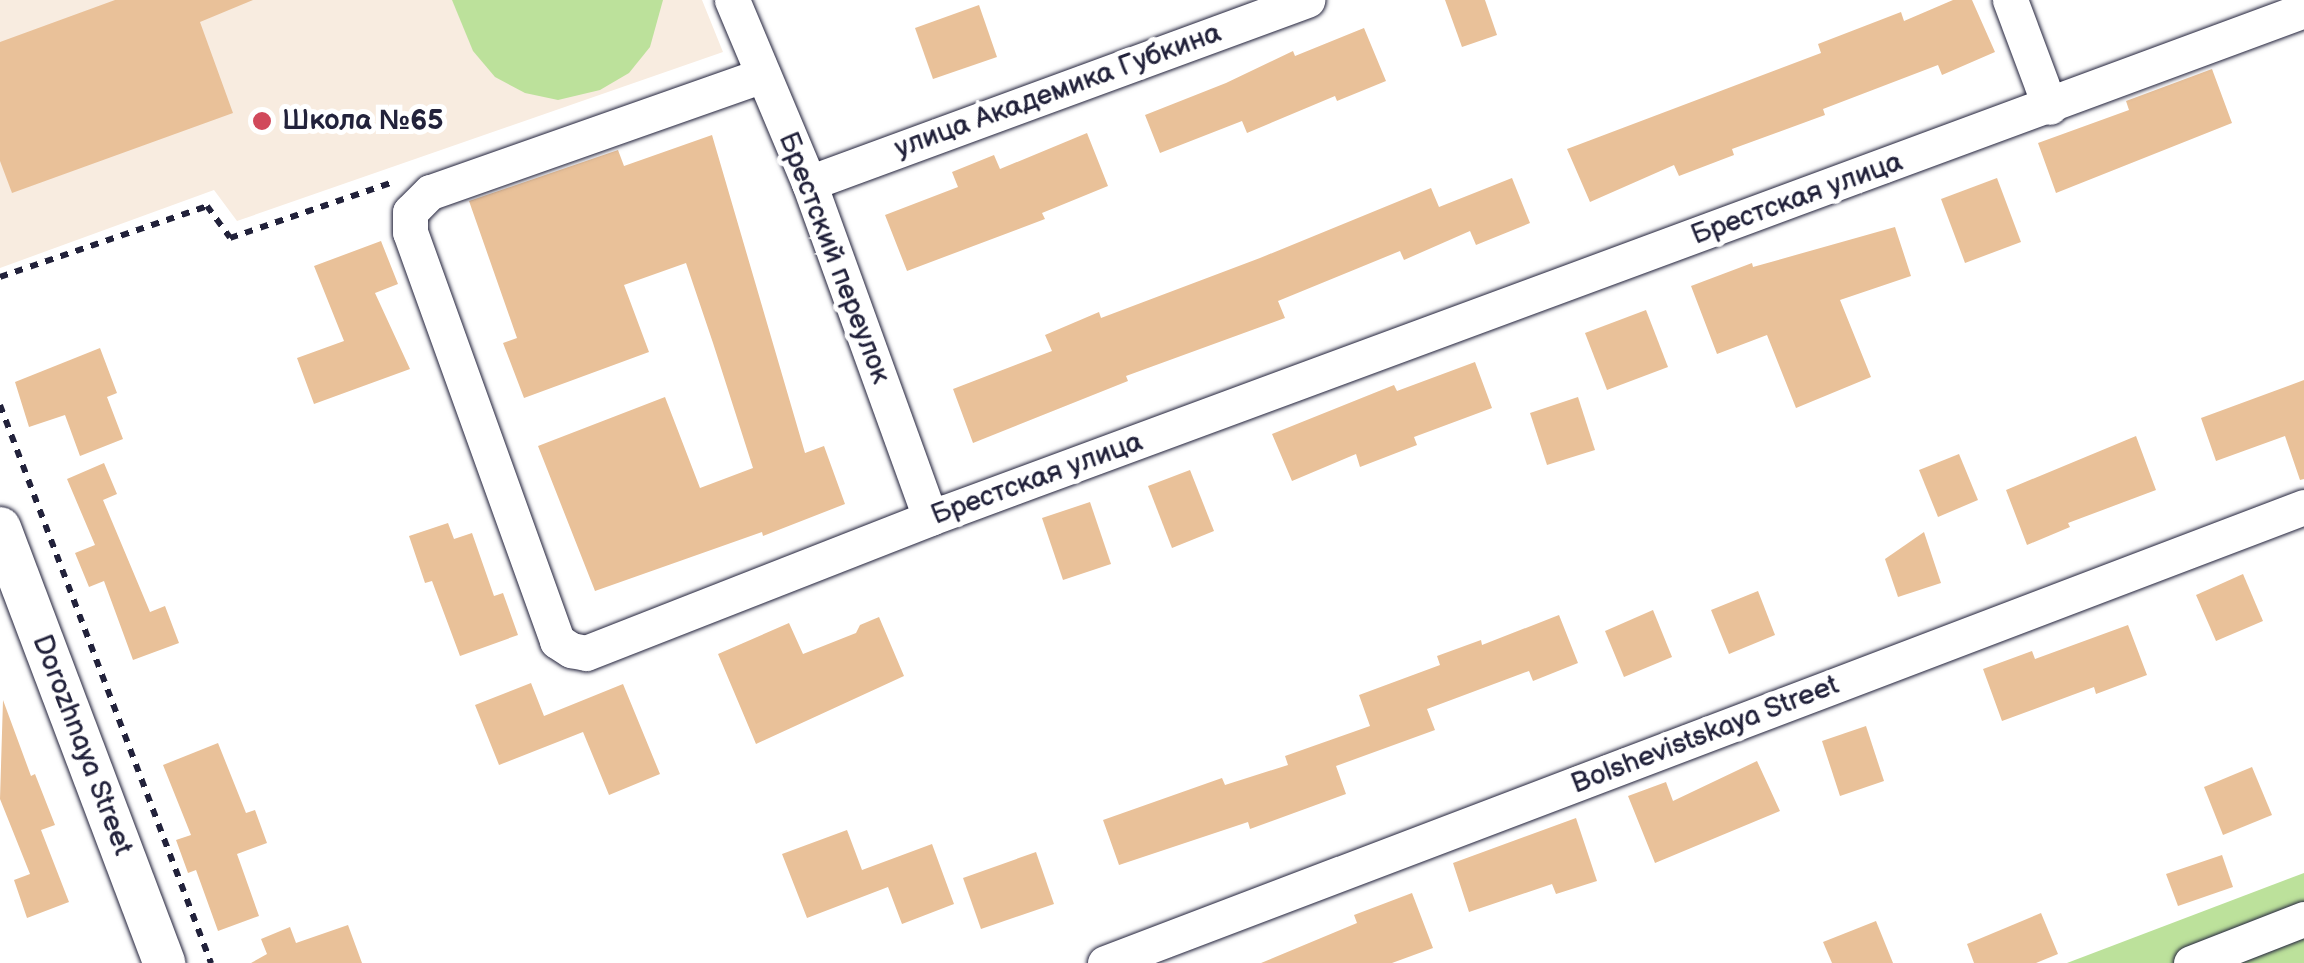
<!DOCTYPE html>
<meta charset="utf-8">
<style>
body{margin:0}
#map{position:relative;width:2304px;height:963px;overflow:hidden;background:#fff;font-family:"Balsamiq Sans",sans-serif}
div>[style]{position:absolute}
.built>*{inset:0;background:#f8ece0}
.green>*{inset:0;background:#bce19b}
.building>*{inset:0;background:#e9c199}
.path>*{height:6px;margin-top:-3px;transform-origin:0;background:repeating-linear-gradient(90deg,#22223b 0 8px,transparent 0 16px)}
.roads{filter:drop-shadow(0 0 2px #22223b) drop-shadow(0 0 2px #22223b)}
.minor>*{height:35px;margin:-17.5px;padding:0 17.5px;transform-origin:17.5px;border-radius:17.5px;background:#fff}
.tertiary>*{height:42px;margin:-21px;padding:0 21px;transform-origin:21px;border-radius:21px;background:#fff}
.dots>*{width:28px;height:28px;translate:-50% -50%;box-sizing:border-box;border:5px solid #fff;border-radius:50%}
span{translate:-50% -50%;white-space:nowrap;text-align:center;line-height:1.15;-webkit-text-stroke:10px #fff;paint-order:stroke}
.street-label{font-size:28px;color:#22223b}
.poi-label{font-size:28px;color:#22223b;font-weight:700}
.left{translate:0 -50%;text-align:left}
</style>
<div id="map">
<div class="built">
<i style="clip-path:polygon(0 0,702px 0,723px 52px,237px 221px,214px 190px,0 268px)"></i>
</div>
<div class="green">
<i style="clip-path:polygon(452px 0,663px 0,650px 47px,629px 73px,600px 90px,558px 100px,525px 93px,495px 77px,473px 51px)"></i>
<i style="clip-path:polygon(2304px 873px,2304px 963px,2067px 963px)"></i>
</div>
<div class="building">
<i style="clip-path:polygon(115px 0,253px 0,200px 22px,233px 113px,12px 193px,0 161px,0 42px)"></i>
<i style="clip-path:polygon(1445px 0,1485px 0,1497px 35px,1462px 47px)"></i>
<i style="clip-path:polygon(1953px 0,1972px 0,1995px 52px,1942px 75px,1938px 65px,1823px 109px,1825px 115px,1732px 149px,1734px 155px,1679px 176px,1674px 165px,1590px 202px,1567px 149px,1821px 53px,1818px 44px,1901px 12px,1904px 21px)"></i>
<i style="clip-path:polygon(979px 5px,997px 57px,933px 79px,915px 28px)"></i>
<i style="clip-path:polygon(1364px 28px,1386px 81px,1337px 101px,1335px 96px,1247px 133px,1242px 121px,1160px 153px,1145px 115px,1226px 83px,1293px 51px,1295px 56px)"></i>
<i style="clip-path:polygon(2212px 69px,2232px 123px,2056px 193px,2038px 143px,2129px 110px,2126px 101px)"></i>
<i style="clip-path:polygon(1087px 133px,1108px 186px,1042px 213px,1045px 219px,907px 271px,885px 215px,958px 187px,952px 172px,994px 155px,1000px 169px)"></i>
<i style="clip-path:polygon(712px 135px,805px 453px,824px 446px,845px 504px,763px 536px,762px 532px,595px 591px,538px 446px,665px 397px,700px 488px,753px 468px,713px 343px,686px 263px,624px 285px,649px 352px,524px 398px,503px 343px,517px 338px,469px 201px,618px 150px,624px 166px)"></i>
<i style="clip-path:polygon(1512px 178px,1530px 223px,1476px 245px,1470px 231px,1404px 260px,1400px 251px,1278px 301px,1285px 318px,1126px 376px,1128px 381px,973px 443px,953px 389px,1052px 351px,1045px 335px,1099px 312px,1101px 318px,1260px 258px,1431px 188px,1439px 207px)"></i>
<i style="clip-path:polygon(1997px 178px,2021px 242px,1965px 263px,1941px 199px)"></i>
<i style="clip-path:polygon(1895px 227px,1911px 276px,1840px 300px,1871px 377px,1796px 408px,1767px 335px,1717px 354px,1691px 286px,1752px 263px,1753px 267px)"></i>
<i style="clip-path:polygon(381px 241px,398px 284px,375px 293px,410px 369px,314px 404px,297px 358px,344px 341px,314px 266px)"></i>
<i style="clip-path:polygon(1646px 310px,1668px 367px,1607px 390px,1585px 333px)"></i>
<i style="clip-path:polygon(100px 348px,117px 393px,107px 397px,123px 439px,80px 456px,65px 415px,29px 427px,15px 382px)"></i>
<i style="clip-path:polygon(1475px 362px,1492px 408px,1414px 437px,1417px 445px,1360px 467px,1356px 454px,1292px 481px,1272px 434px,1394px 385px,1397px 391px)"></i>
<i style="clip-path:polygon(2304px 380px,2304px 479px,2300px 480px,2285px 436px,2216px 461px,2201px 418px)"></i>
<i style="clip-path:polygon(1578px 397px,1595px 450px,1547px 465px,1530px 413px)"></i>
<i style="clip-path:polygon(2136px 436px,2156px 490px,2068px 523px,2070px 527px,2027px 545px,2006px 490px)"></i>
<i style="clip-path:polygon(1959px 454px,1978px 500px,1938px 517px,1919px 470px)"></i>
<i style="clip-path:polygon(104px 463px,117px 494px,103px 500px,150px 612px,165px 606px,179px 643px,133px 660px,104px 581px,89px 587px,75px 553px,95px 545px,67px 479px)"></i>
<i style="clip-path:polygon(1190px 470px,1214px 531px,1172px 548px,1148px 486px)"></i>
<i style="clip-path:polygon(1090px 502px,1111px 564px,1063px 580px,1042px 518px)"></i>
<i style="clip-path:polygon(448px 523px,454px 539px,472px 533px,494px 596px,503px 593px,518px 635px,460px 656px,432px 581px,425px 583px,409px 536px)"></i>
<i style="clip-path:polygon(1924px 532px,1941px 583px,1898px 597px,1885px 559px)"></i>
<i style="clip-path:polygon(2243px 574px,2263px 621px,2216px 641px,2196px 595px)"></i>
<i style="clip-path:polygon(1758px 591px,1775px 635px,1729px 654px,1711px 610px)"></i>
<i style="clip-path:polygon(1653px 610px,1672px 657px,1624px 677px,1605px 631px)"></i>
<i style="clip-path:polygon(1559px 615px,1578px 663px,1533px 681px,1529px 671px,1427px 709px,1435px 730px,1336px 766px,1346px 794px,1250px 829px,1248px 822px,1119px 865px,1103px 820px,1222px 778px,1225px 785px,1288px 765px,1285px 756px,1370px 726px,1359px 695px,1440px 665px,1437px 656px,1481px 640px,1482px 645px)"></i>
<i style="clip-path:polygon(879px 617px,904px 676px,756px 744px,718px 654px,789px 623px,803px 654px,856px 633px,860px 625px)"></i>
<i style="clip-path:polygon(2128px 625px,2147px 675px,2096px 694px,2094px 687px,2002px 721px,1983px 669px,2032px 651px,2035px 659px)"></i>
<i style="clip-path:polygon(531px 683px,544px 716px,623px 684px,660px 774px,609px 795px,583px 732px,499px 765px,475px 705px)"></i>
<i style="clip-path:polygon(3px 700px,31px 776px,35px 774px,55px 825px,41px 830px,69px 902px,27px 918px,14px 880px,30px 874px,0 799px)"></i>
<i style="clip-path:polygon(1866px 726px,1884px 781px,1840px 796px,1822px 741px)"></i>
<i style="clip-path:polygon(218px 743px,246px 813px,255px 810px,267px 843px,237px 854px,259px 916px,218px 931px,196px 870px,188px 873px,176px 840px,191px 835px,163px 765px)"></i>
<i style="clip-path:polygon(1757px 761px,1780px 811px,1655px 863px,1628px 796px,1666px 782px,1673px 801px)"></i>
<i style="clip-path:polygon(2252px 767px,2272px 815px,2223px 835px,2204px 787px)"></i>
<i style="clip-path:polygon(1576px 818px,1597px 881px,1556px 894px,1552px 884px,1469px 912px,1453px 863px)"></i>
<i style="clip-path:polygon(847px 830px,862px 870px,932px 844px,954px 904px,902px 924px,888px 887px,807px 918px,782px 854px)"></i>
<i style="clip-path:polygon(1036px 852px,1054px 904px,981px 929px,963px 878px)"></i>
<i style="clip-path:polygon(2222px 855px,2233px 887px,2178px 906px,2166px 874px)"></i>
<i style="clip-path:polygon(1412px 893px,1433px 948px,1392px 963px,1261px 963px,1357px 923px,1354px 915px)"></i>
<i style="clip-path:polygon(2041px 913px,2058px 954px,2036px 963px,1974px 963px,1967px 944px)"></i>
<i style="clip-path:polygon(1876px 921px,1893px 963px,1832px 963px,1823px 942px)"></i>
<i style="clip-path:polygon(348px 925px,362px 963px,251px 963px,267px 954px,261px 939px,290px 927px,296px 943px)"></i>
</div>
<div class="path">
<i style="left:0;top:277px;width:219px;rotate:-18.9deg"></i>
<i style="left:207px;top:206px;width:39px;rotate:54deg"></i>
<i style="left:230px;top:238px;width:170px;rotate:-18.9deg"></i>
<i style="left:0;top:405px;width:597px;rotate:69.29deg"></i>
</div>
<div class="roads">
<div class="minor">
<i style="left:732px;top:0;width:199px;rotate:67.2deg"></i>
<i style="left:809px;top:183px;width:356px;rotate:70.1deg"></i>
<i style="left:2010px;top:0;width:114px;rotate:69.5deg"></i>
<i style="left:763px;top:75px;width:353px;rotate:160.6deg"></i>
<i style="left:430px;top:192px;width:28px;rotate:135deg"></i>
<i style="left:410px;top:212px;width:20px;rotate:90deg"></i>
<i style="left:410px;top:232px;width:435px;rotate:70.2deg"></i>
<i style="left:557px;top:641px;width:17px;rotate:33deg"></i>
<i style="left:571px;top:650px;width:15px;rotate:11deg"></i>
<i style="left:586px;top:653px;width:370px;rotate:-21.4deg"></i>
<i style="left:930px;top:518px;width:1465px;rotate:-20.29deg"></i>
<i style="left:809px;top:183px;width:531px;rotate:-20.18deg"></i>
<i style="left:1105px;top:963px;width:1283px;rotate:-20.82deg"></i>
<i style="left:2191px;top:963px;width:121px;rotate:-21.3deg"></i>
</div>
<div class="tertiary">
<i style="left:0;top:528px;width:465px;rotate:69.3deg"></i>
</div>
</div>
<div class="dots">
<i style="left:262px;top:121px;background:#d1495b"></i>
</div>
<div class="street-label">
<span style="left:1058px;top:91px;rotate:-20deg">улица Академика Губкина</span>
<span style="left:1797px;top:199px;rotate:-20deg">Брестская улица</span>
<span style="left:834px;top:258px;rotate:69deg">Брестский переулок</span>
<span style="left:1037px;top:479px;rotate:-20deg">Брестская улица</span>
<span style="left:1705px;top:735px;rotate:-21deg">Bolshevistskaya Street</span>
<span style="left:82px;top:745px;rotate:69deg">Dorozhnaya Street</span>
</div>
<div class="poi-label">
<span class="left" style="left:282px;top:121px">Школа №65</span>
</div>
</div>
